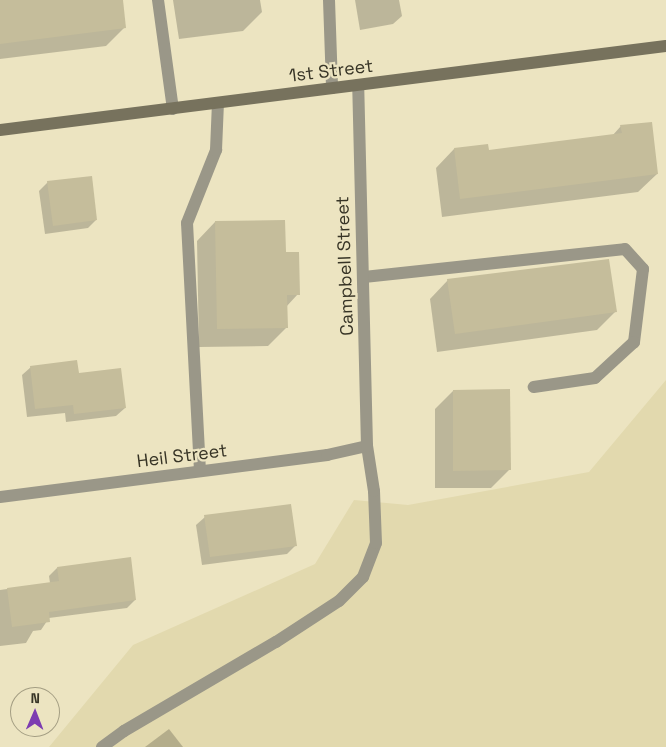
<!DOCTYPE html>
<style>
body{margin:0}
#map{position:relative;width:666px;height:747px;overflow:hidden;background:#ece4c1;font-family:"Space Grotesk",sans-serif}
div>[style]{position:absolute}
.built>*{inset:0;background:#e2d9ae}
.shadow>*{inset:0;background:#0003}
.building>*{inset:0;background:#c5bd9b}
.lane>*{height:12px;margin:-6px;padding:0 6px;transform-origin:6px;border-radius:6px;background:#9a9788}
.street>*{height:12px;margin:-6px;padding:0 6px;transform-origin:6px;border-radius:6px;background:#9a9788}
.secondary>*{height:12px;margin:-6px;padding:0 6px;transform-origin:6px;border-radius:6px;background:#77725d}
span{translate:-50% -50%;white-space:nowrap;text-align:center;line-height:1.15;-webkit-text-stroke:4.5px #ece4c1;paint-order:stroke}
.street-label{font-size:18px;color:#373426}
.north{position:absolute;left:10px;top:687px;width:50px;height:50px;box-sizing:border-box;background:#ece4c1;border:1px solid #a49e83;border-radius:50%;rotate:1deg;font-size:14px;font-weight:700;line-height:20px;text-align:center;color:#373426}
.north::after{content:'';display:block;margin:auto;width:18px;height:22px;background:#7d3cb1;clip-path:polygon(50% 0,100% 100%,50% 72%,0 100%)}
</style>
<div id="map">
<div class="built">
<i style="clip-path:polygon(666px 380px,666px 747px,49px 747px,133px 645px,315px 564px,354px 500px,408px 505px,589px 472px)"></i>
</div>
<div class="shadow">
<i style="clip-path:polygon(0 0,121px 0,125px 27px,106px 46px,0 59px)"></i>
<i style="clip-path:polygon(173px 0,260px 0,262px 12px,243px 31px,179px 39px)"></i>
<i style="clip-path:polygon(355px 0,399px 0,402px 16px,393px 24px,360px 30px)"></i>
<i style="clip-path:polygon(621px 126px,657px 174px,638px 192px,442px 217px,436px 168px,454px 149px,488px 151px,612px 136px)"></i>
<i style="clip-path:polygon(48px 182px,96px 220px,88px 228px,45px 234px,39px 191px)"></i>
<i style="clip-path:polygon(215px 222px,285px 253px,298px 294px,286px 307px,287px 327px,268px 346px,199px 347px,197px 241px)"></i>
<i style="clip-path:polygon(448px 280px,615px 312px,597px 330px,437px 352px,430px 299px)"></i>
<i style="clip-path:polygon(31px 367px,78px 374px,125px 408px,116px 416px,66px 422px,65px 413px,27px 417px,22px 375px)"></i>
<i style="clip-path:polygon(453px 391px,509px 470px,491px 488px,435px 488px,435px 409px)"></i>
<i style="clip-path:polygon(205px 517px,296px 545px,287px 554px,202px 565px,196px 525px)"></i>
<i style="clip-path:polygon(57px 568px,135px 600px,127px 608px,49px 618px,41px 630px,33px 631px,26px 643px,0 646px,0 590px,50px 583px,49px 576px)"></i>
<i style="clip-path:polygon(169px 729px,183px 747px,145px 747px)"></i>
</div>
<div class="building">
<i style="clip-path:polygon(0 0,123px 0,126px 28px,0 44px)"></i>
<i style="clip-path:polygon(652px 122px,658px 174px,460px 199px,454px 148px,488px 144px,489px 150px,622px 133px,620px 125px)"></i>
<i style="clip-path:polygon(92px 176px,97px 220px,53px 226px,47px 181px)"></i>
<i style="clip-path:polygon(285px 220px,286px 252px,299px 252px,300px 295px,287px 295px,288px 328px,217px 329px,215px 221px)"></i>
<i style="clip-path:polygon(609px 259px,617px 312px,455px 334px,447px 279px)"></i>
<i style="clip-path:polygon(77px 360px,79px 373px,121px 368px,126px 408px,74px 414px,73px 405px,35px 409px,30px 366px)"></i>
<i style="clip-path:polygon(510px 389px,511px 470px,453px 471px,453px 390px)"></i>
<i style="clip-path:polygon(291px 504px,297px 546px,210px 557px,204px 515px)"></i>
<i style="clip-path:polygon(131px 557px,136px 600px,49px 612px,50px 622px,12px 627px,7px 588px,59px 581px,57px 567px)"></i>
</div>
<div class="lane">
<i style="left:158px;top:0;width:110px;rotate:82.2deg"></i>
<i style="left:329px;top:0;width:88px;rotate:88deg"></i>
<i style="left:364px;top:277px;width:262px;rotate:-6.1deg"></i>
<i style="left:625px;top:249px;width:27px;rotate:48deg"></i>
<i style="left:643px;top:269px;width:74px;rotate:97deg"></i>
<i style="left:634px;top:342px;width:53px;rotate:137.3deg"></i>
<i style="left:595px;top:378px;width:62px;rotate:171.6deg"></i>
<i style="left:200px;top:471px;width:248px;rotate:-93deg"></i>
<i style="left:187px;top:223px;width:79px;rotate:-68.3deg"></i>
<i style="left:216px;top:150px;width:47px;rotate:-87.6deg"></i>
<i style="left:102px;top:747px;width:27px;rotate:-36deg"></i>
<i style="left:124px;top:731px;width:176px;rotate:-30.4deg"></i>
<i style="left:276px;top:642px;width:75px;rotate:-33.1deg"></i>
<i style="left:339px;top:601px;width:34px;rotate:-45deg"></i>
<i style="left:363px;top:577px;width:36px;rotate:-69deg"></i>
<i style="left:376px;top:543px;width:52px;rotate:-92.2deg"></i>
<i style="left:374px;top:491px;width:46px;rotate:-98.8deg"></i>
</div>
<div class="street">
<i style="left:0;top:497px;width:330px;rotate:-7.3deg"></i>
<i style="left:327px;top:455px;width:41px;rotate:-12.7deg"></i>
<i style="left:367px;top:446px;width:361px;rotate:-91.4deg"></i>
</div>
<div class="secondary">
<i style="left:0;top:130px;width:671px;rotate:-7.19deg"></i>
</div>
<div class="street-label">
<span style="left:331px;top:71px;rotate:-7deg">1st Street</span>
<span style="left:345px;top:266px;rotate:-92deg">Campbell Street</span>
<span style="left:182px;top:456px;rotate:-7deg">Heil Street</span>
</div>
<div class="north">N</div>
</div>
